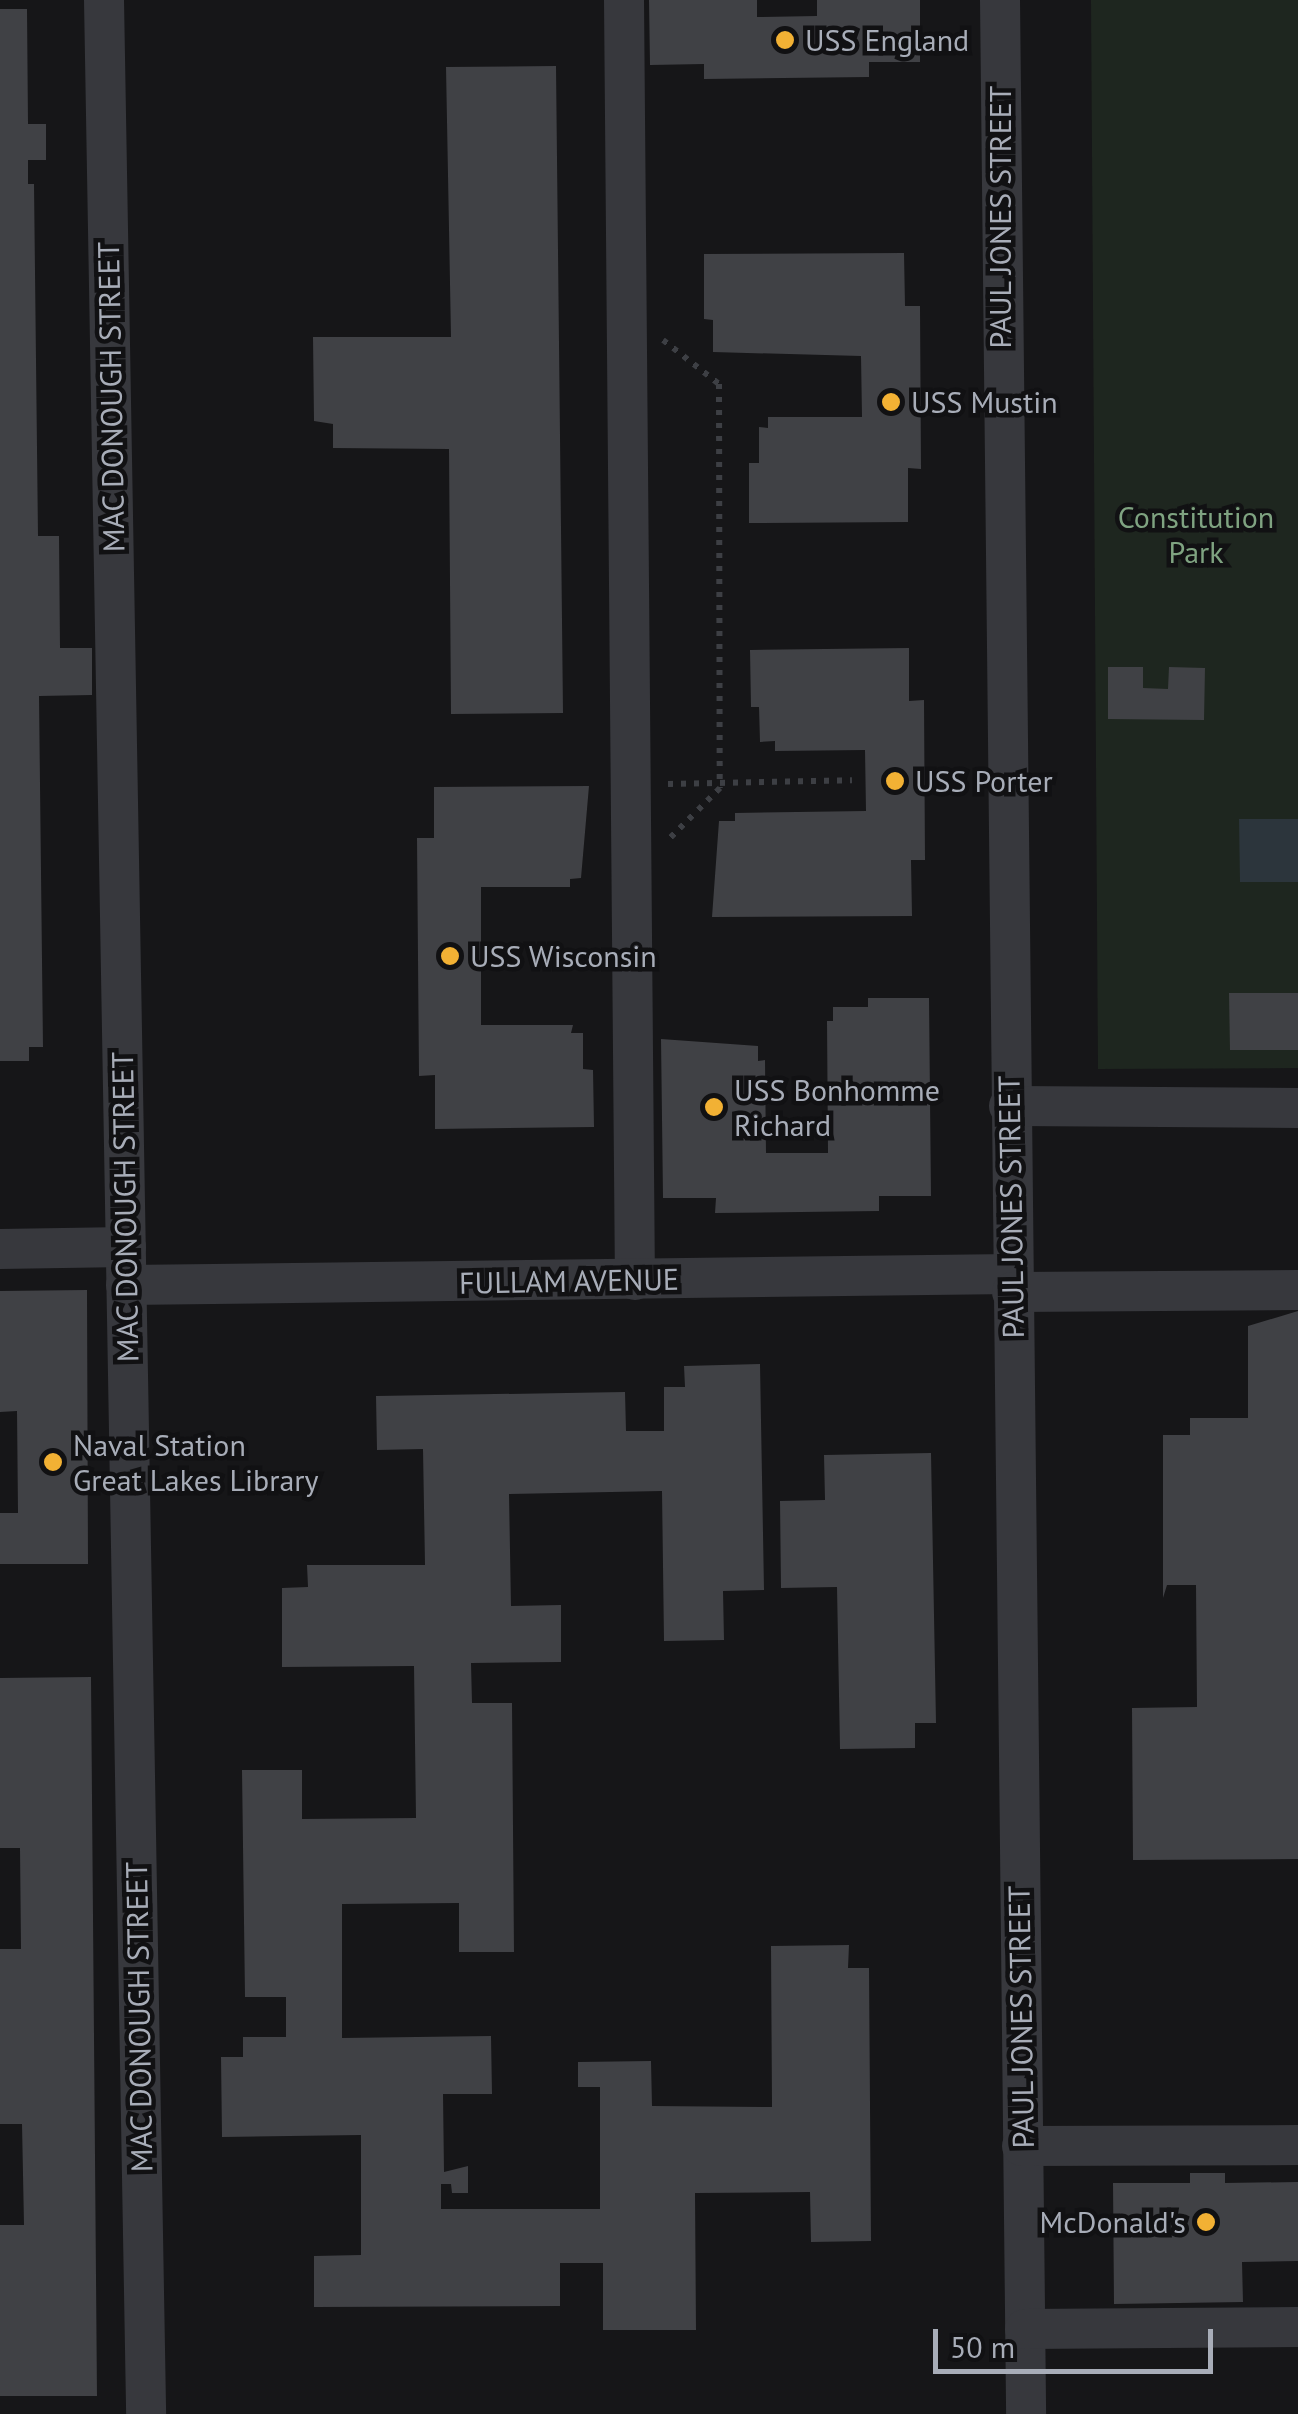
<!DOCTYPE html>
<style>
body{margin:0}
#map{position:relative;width:1298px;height:2414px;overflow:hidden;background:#161618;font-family:"PT Sans",sans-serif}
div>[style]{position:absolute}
.green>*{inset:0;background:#1e261f}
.water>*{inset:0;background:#2c353c}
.building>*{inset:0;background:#404145}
.path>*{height:6px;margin-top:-3px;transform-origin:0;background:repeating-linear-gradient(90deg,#3d3f44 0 5px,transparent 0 13px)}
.minor>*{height:40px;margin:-20px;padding:0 20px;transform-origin:20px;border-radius:20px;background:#37383d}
.dots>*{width:28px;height:28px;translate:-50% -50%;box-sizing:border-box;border:5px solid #111113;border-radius:50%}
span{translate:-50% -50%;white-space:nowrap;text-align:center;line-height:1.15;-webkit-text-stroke:9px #111113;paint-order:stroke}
.poi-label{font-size:30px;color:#a8adb8}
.left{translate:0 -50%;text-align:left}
.right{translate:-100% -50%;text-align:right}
.street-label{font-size:30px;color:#a8adb8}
.park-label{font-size:30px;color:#7fa381}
.scale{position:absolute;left:933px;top:2329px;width:280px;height:45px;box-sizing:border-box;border:5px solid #a8adb8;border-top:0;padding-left:12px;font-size:30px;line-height:35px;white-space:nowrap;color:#a8adb8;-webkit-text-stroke:8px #111113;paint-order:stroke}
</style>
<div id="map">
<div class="green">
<i style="clip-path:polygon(1091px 0,1298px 0,1298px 1068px,1098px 1069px)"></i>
</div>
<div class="water">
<i style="clip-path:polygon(1239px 819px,1298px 819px,1298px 882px,1240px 882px)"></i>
</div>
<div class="building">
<i style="clip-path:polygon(649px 0,757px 0,757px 17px,817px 16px,817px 0,920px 0,920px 62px,869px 62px,869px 77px,704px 79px,704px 64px,650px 65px)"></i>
<i style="clip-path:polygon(0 9px,27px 9px,28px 124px,46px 124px,46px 160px,28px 160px,28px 184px,34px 184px,38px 536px,59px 536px,60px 648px,92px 648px,92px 695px,39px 696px,43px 1047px,29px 1047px,29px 1061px,0 1061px)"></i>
<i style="clip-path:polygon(556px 66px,563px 713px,451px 714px,449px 449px,333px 448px,333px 424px,314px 421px,313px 337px,451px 337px,446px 67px)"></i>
<i style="clip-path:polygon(904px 253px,905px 306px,920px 306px,921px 469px,908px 468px,908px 522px,749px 523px,749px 463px,759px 463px,759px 427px,768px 428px,768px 417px,862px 417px,861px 356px,713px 352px,713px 320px,704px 319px,704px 254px)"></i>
<i style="clip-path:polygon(909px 648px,909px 701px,924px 700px,925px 860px,911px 860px,912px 916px,712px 917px,719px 821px,735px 821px,735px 813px,866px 811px,865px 750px,775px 751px,775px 741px,760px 742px,759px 707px,751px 707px,750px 650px)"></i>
<i style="clip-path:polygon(1108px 667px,1143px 667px,1143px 688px,1168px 689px,1169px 667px,1205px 668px,1204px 720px,1108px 719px)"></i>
<i style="clip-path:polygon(589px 786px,581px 878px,570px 879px,570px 887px,481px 887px,481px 1025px,573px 1025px,571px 1033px,583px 1033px,583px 1069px,593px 1070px,594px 1127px,435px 1129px,435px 1075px,419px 1076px,417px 838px,434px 838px,434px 787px)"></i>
<i style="clip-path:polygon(1229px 993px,1298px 993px,1298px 1050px,1230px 1050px)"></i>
<i style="clip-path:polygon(868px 998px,929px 998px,931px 1196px,879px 1196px,879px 1211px,715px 1213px,716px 1198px,663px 1198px,661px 1039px,758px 1046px,758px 1061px,765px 1060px,766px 1153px,828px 1153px,827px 1021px,833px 1021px,833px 1007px,868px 1007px)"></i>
<i style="clip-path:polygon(87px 1290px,88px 1564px,0 1564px,0 1513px,18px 1513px,17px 1411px,0 1412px,0 1291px)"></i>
<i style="clip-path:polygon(1298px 1311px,1298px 1859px,1133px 1860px,1132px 1708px,1197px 1707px,1196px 1585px,1167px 1585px,1163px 1598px,1163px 1435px,1190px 1435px,1190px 1418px,1248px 1418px,1248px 1326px)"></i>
<i style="clip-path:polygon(760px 1364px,764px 1590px,723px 1591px,724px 1640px,664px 1641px,662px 1491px,509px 1494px,511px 1606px,561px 1605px,561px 1662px,471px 1663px,472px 1703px,512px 1703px,514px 1952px,459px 1952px,459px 1903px,342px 1904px,342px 2038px,491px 2036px,492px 2094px,443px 2094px,444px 2172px,468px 2166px,468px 2193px,452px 2193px,451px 2184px,441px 2184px,441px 2209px,600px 2209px,600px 2087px,578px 2087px,578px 2062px,651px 2061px,652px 2106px,772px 2107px,771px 1946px,849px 1945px,848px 1968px,869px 1968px,871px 2241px,811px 2242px,810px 2192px,695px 2193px,696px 2330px,603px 2330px,603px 2263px,560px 2263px,560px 2306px,314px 2307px,314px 2256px,361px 2255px,361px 2135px,222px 2137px,221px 2057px,243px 2057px,243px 2037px,286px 2037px,286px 1997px,245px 1997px,242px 1770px,302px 1770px,302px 1819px,416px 1818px,414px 1666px,282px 1667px,282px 1588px,308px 1587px,307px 1565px,425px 1565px,423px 1449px,377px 1450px,376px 1396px,625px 1392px,626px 1431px,664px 1431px,664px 1387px,685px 1387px,684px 1366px)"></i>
<i style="clip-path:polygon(931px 1453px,936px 1723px,915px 1723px,915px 1748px,840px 1749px,837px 1587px,781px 1588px,780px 1501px,825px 1500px,824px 1455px)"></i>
<i style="clip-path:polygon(91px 1677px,97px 2396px,0 2396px,0 2225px,24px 2225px,22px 2124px,0 2124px,0 1949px,21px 1949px,20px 1848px,0 1848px,0 1678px)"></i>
<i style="clip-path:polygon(1190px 2173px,1225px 2173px,1225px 2183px,1298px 2182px,1298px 2261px,1242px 2262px,1243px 2302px,1114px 2304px,1113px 2183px,1190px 2183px)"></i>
</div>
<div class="path">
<i style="left:663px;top:340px;width:71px;rotate:38.2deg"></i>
<i style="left:719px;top:384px;width:404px;rotate:89.9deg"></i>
<i style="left:720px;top:788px;width:72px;rotate:135deg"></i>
<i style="left:668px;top:784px;width:184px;rotate:-1.2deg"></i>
</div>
<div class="minor">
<i style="left:104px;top:0;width:2414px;rotate:89deg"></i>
<i style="left:624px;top:0;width:1280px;rotate:89.51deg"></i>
<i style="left:1000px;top:0;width:2414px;rotate:89.38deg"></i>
<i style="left:1009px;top:1106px;width:289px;rotate:0.4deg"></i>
<i style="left:0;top:1249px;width:126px;rotate:-0.9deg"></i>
<i style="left:126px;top:1285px;width:886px;rotate:-0.71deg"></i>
<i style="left:1012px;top:1292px;width:286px;rotate:-0.4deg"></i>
<i style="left:1022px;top:2146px;width:276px;rotate:-0.2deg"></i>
<i style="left:1025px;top:2329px;width:273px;rotate:-0.4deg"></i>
</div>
<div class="dots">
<i style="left:785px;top:40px;background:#f2b134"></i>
<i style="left:891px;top:402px;background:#f2b134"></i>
<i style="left:895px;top:781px;background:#f2b134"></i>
<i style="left:450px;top:956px;background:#f2b134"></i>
<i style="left:714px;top:1107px;background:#f2b134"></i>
<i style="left:53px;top:1462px;background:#f2b134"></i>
<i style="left:1206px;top:2222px;background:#f2b134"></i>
</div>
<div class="poi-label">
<span class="left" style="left:805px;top:40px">USS England</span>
<span class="left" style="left:911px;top:402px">USS Mustin</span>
<span class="left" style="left:915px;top:781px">USS Porter</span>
<span class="left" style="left:470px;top:956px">USS Wisconsin</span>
<span class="left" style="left:734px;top:1107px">USS Bonhomme<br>Richard</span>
<span class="left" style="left:73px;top:1462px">Naval Station<br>Great Lakes Library</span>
<span class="right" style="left:1186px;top:2222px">McDonald's</span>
</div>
<div class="street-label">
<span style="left:1000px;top:217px;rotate:-90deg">PAUL JONES STREET</span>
<span style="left:111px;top:397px;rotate:-91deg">MAC DONOUGH STREET</span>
<span style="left:125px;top:1207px;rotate:-91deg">MAC DONOUGH STREET</span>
<span style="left:1011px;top:1207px;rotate:-91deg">PAUL JONES STREET</span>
<span style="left:569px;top:1281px;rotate:-1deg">FULLAM AVENUE</span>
<span style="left:139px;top:2017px;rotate:-91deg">MAC DONOUGH STREET</span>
<span style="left:1021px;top:2017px;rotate:-91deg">PAUL JONES STREET</span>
</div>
<div class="park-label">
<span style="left:1196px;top:534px">Constitution<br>Park</span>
</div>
<div class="scale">50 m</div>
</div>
